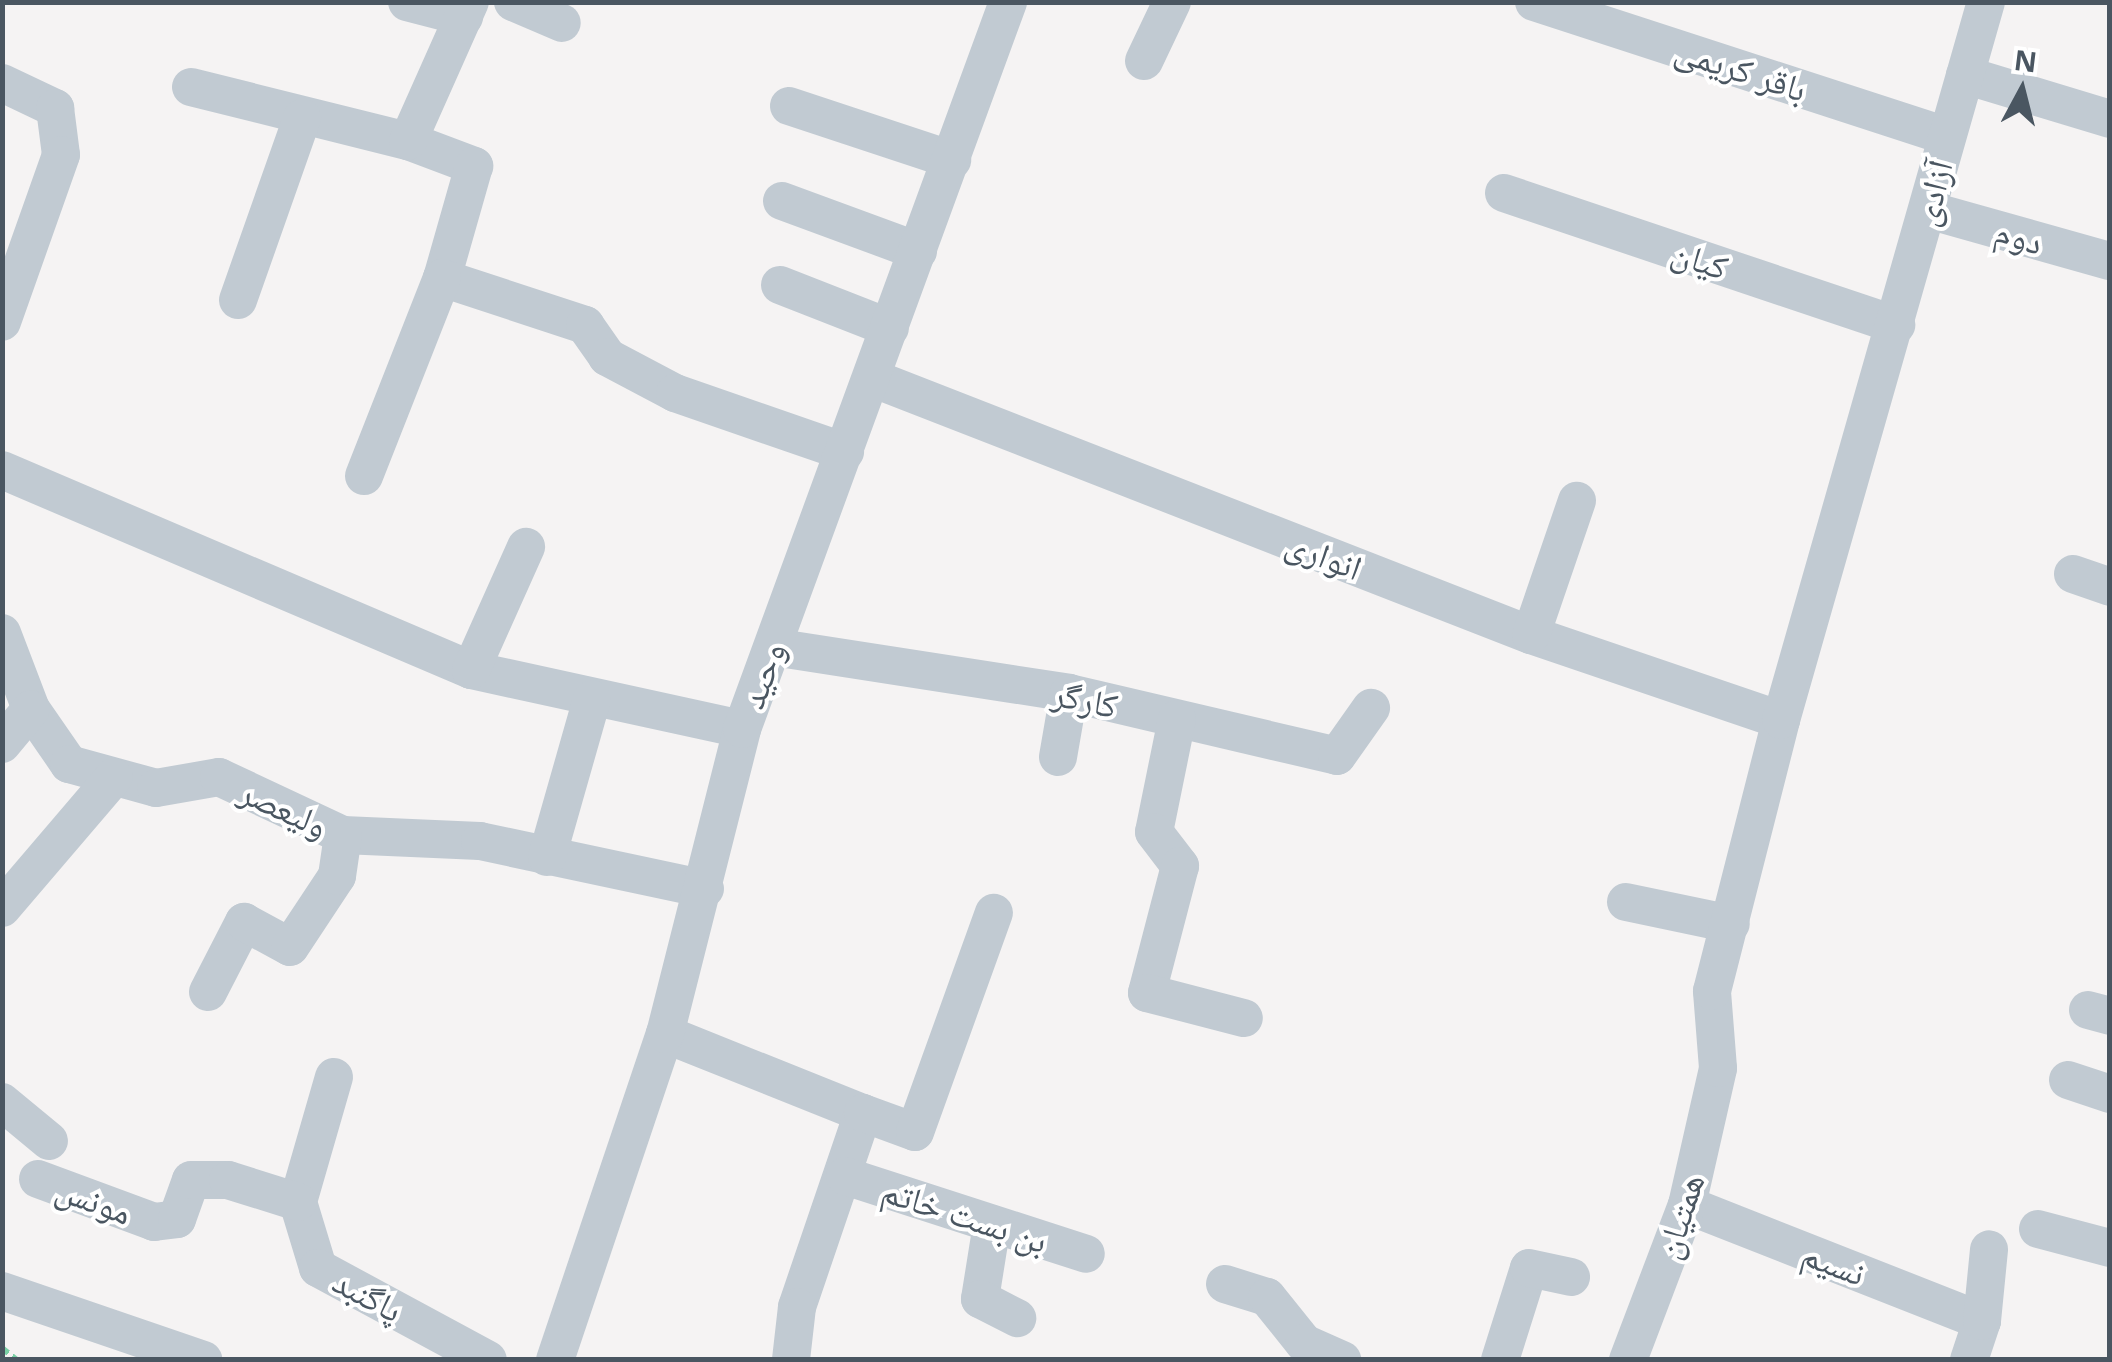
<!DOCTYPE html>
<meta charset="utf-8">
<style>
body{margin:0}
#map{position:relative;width:2112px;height:1362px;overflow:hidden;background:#f5f3f3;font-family:"Noto Sans","Noto Naskh Arabic",sans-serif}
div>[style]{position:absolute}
.path>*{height:6px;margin-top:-3px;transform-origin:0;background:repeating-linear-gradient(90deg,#7ad0a6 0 8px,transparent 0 13px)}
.street>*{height:38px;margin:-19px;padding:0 19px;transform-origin:19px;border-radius:19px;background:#c1cad2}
span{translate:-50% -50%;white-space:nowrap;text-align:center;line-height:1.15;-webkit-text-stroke:8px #fff;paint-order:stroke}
.street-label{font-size:35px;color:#4a5661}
.frame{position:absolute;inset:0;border:5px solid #4a5661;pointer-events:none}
.north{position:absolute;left:1972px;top:40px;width:100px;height:100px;-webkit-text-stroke:8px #fff;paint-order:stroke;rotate:7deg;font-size:28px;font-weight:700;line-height:40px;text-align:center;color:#4a5661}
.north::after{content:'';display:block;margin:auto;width:35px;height:45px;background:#4a5661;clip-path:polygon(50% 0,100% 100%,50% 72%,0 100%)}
</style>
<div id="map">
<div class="path">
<i style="left:2px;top:1348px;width:19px;rotate:39deg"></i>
</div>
<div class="street">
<i style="left:407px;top:2px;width:59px;rotate:14.7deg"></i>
<i style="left:513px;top:2px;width:53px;rotate:23.2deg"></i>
<i style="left:1534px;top:2px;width:434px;rotate:18deg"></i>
<i style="left:1144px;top:61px;width:65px;rotate:-64.6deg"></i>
<i style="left:1965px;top:75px;width:152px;rotate:16.9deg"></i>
<i style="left:2px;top:83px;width:59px;rotate:25.3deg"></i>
<i style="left:55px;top:108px;width:47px;rotate:82.7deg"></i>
<i style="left:61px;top:155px;width:177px;rotate:109.5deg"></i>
<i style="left:191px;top:87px;width:224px;rotate:14deg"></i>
<i style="left:408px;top:141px;width:71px;rotate:20.7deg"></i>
<i style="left:474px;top:166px;width:116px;rotate:105.9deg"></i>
<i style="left:442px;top:278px;width:151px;rotate:18.2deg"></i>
<i style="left:585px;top:325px;width:39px;rotate:55deg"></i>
<i style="left:607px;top:357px;width:77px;rotate:27.9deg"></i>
<i style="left:675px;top:393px;width:180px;rotate:19.1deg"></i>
<i style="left:789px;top:106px;width:172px;rotate:18.3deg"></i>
<i style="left:408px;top:141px;width:152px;rotate:-66deg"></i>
<i style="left:1504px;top:193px;width:414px;rotate:18.6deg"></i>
<i style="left:782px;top:201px;width:145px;rotate:20.2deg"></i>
<i style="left:1928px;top:210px;width:189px;rotate:15.7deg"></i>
<i style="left:780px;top:285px;width:118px;rotate:21.4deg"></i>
<i style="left:238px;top:300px;width:193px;rotate:-70.6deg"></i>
<i style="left:872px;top:378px;width:707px;rotate:21.31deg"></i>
<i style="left:1531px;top:635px;width:264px;rotate:18.8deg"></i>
<i style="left:2px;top:470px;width:510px;rotate:23.1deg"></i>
<i style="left:471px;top:670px;width:277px;rotate:12.3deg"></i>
<i style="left:364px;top:476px;width:213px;rotate:-68.5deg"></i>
<i style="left:2073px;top:574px;width:39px;rotate:19deg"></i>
<i style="left:2px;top:633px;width:81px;rotate:69.1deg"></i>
<i style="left:31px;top:709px;width:67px;rotate:55.4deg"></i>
<i style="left:69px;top:764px;width:90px;rotate:15.4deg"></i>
<i style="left:156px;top:788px;width:64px;rotate:-9.9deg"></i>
<i style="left:219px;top:777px;width:137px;rotate:25.1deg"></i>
<i style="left:343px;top:835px;width:137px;rotate:2.5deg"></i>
<i style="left:480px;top:841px;width:230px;rotate:12deg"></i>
<i style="left:1531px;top:635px;width:142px;rotate:-71.1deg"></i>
<i style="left:773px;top:647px;width:300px;rotate:8.8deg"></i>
<i style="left:1069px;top:693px;width:275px;rotate:13.2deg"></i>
<i style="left:1337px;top:756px;width:59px;rotate:-54.7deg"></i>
<i style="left:471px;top:670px;width:135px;rotate:-65.9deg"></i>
<i style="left:1177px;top:719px;width:115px;rotate:101.5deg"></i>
<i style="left:1154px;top:832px;width:43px;rotate:52.6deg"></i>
<i style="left:1180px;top:866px;width:131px;rotate:104.6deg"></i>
<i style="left:1147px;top:993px;width:100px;rotate:14.5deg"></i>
<i style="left:2px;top:744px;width:45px;rotate:-50.4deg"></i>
<i style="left:1058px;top:757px;width:65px;rotate:-80.2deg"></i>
<i style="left:547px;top:857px;width:164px;rotate:-74.1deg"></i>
<i style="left:1626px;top:902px;width:107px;rotate:11.8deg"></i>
<i style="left:2px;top:908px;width:172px;rotate:-49.5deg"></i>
<i style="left:208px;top:992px;width:79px;rotate:-62.8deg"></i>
<i style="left:244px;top:922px;width:52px;rotate:28.5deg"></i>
<i style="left:290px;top:947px;width:85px;rotate:-56.5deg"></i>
<i style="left:337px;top:876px;width:41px;rotate:-81.7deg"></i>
<i style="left:2088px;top:1010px;width:23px;rotate:15deg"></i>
<i style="left:665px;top:1034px;width:213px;rotate:21.8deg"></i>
<i style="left:863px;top:1113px;width:205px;rotate:108.8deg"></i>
<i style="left:797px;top:1307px;width:53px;rotate:96.5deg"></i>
<i style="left:334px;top:1077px;width:130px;rotate:106.1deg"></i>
<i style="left:298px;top:1202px;width:69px;rotate:73.1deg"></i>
<i style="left:318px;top:1268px;width:193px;rotate:28.4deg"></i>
<i style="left:2068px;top:1080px;width:44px;rotate:18.4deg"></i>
<i style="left:2px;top:1102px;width:61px;rotate:39.7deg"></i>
<i style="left:863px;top:1113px;width:55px;rotate:20.1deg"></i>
<i style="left:915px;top:1132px;width:233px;rotate:-70.2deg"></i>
<i style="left:845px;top:1176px;width:253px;rotate:17.9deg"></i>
<i style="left:38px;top:1179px;width:124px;rotate:20.3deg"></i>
<i style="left:154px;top:1222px;width:23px;rotate:-7deg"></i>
<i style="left:177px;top:1219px;width:41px;rotate:-70.3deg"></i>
<i style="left:191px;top:1180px;width:37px"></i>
<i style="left:228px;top:1180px;width:73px;rotate:17.4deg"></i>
<i style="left:1687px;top:1205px;width:317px;rotate:21.5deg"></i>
<i style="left:992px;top:1224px;width:76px;rotate:99.1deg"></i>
<i style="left:980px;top:1299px;width:42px;rotate:27.2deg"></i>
<i style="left:2038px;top:1229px;width:74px;rotate:14.8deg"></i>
<i style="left:1225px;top:1284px;width:44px;rotate:17.2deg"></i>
<i style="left:1267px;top:1297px;width:59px;rotate:51.2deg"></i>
<i style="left:1304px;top:1343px;width:42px;rotate:24.1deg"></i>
<i style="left:2px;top:1291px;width:213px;rotate:18.9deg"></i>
<i style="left:555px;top:1360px;width:344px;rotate:-71.4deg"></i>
<i style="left:665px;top:1034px;width:315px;rotate:-75.8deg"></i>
<i style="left:742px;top:729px;width:774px;rotate:-69.9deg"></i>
<i style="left:1500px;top:1360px;width:96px;rotate:-72.5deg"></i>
<i style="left:1529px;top:1268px;width:43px;rotate:12.1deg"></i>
<i style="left:1628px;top:1360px;width:166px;rotate:-69.2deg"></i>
<i style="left:1687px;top:1205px;width:140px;rotate:-77.2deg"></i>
<i style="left:1718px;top:1068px;width:77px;rotate:-94.5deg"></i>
<i style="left:1712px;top:991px;width:280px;rotate:-75.7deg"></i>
<i style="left:1781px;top:720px;width:747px;rotate:-74.07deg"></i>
<i style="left:1969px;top:1360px;width:41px;rotate:-71.6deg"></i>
<i style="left:1982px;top:1321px;width:72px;rotate:-84.4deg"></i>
</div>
<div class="street-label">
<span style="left:1741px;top:69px;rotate:18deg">باقر کریمی</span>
<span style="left:1932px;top:193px;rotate:-75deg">آزادی</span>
<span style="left:2019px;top:236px;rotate:16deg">دوم</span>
<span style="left:1700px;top:259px;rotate:19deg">کیان</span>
<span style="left:1324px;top:555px;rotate:21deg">انواری</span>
<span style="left:762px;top:675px;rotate:-69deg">وحید</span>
<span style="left:1085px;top:699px;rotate:12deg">کارگر</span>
<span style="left:284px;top:808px;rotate:25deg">ولیعصر</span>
<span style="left:94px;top:1200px;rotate:20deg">مونس</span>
<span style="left:965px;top:1215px;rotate:18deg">بن بست خاتم</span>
<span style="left:1679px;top:1216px;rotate:-72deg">همتیان</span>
<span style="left:1834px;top:1263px;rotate:21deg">نسیم</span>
<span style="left:368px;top:1295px;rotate:28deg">پاگنبد</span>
</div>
<div class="frame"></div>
<div class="north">N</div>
</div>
